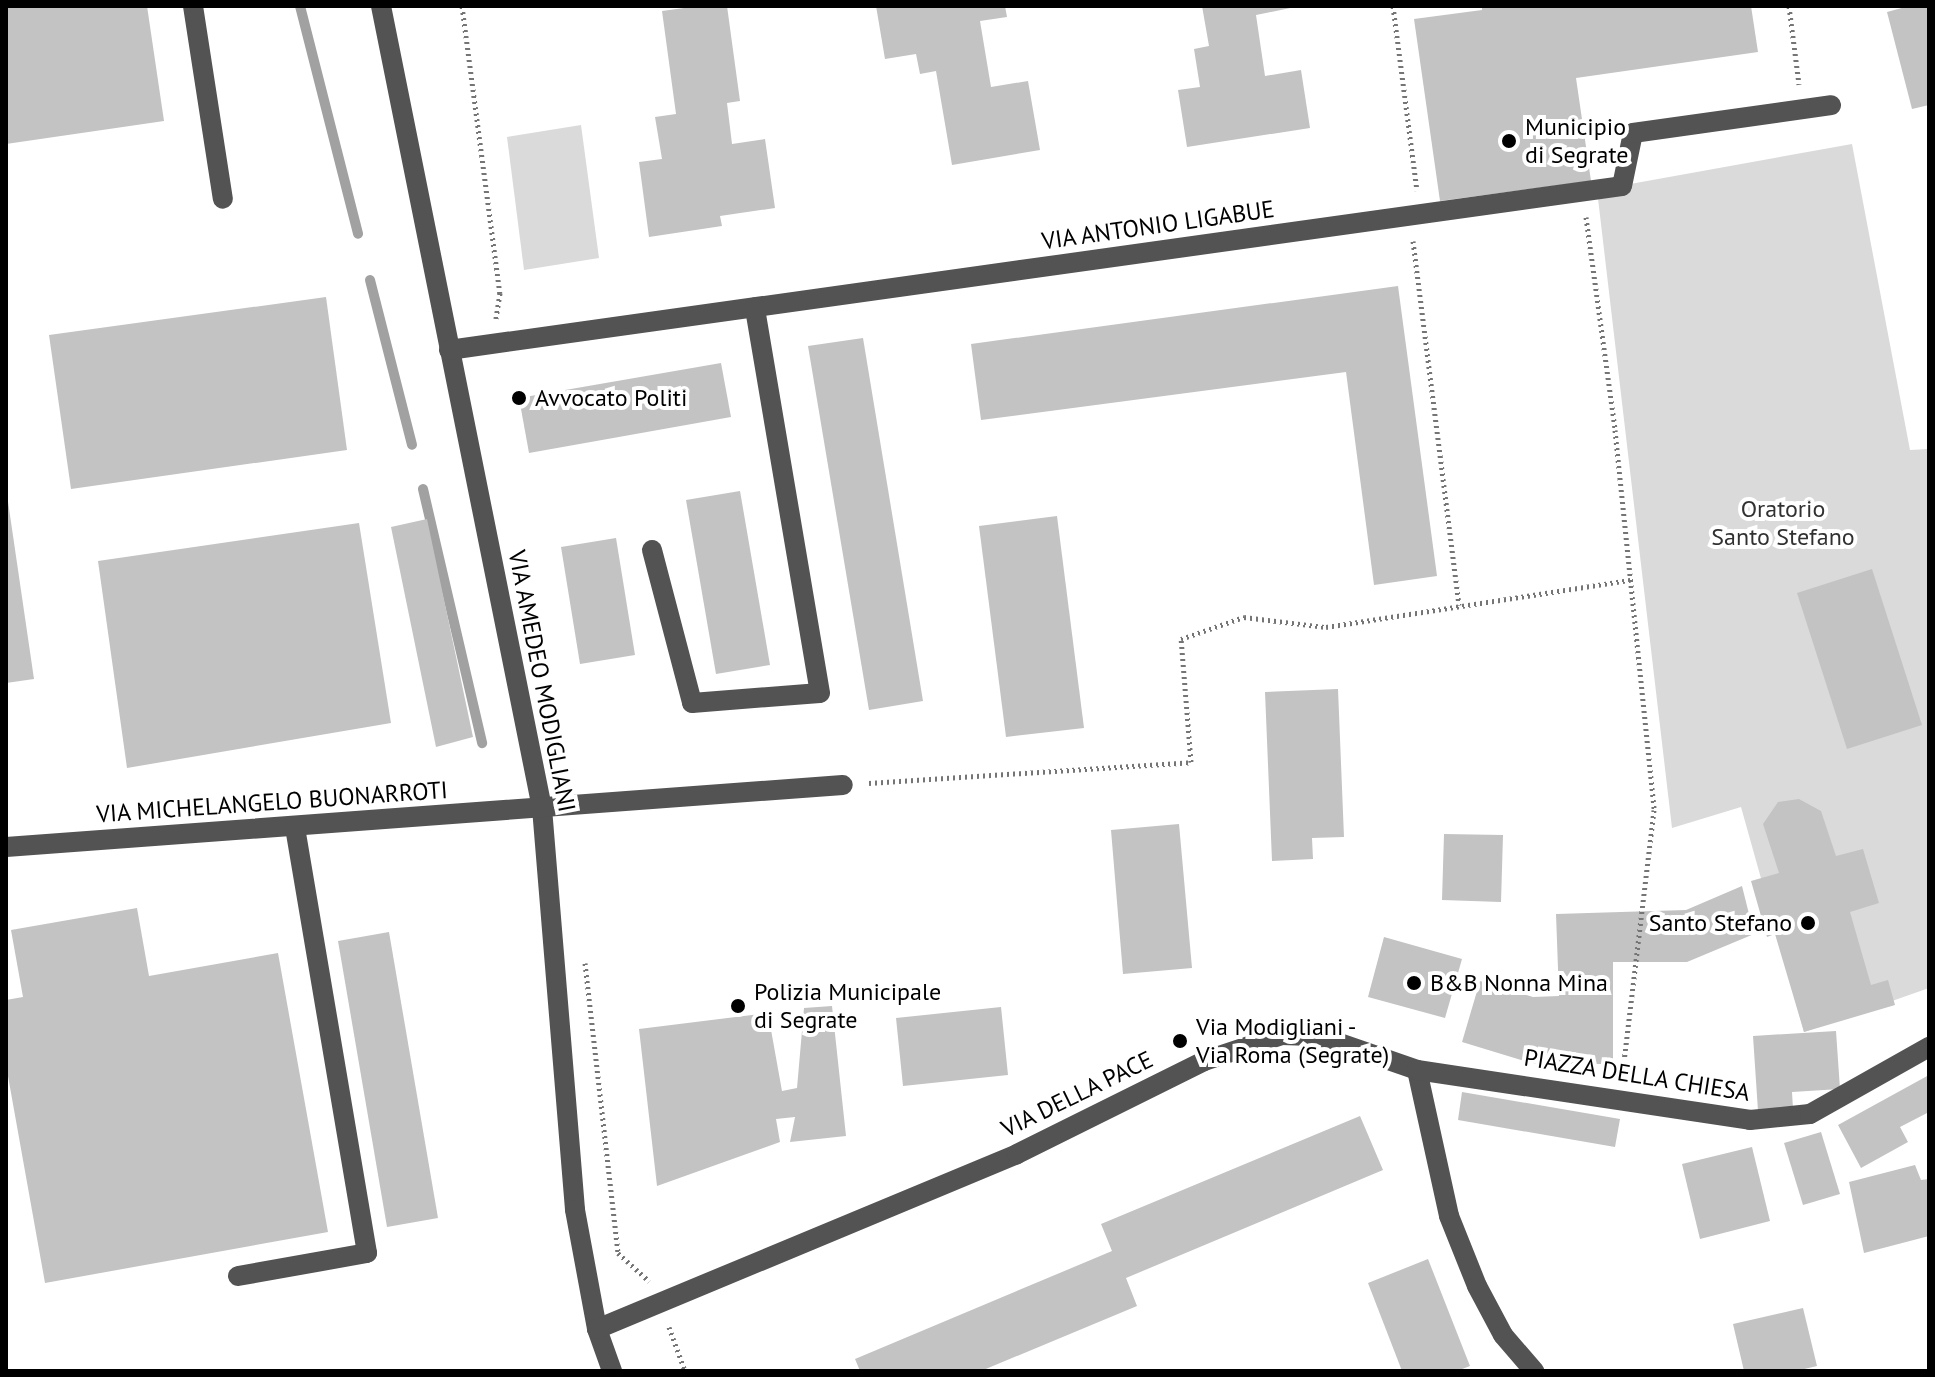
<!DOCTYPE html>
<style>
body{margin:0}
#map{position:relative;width:1935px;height:1377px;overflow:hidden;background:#fff;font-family:"PT Sans",sans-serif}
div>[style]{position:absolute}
.green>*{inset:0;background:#dadada}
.stream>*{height:10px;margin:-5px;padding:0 5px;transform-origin:5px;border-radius:5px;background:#a1a1a1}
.building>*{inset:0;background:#c3c3c3}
.path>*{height:5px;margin-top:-2.5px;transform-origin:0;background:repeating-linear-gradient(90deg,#757575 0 2px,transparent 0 6px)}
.minor>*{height:20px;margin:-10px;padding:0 10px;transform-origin:10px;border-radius:10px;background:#535353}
.dots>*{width:22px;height:22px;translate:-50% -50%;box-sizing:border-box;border:4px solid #fff;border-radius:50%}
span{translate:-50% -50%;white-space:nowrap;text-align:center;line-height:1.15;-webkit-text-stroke:8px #fff;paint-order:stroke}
.poi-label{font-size:24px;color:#000}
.left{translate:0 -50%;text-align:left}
.right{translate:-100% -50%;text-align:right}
.street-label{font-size:24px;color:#000}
.park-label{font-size:24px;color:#313131}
.frame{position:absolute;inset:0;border:8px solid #000;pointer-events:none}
</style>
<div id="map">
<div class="green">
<i style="clip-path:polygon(581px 125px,599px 258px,524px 270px,507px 137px)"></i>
<i style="clip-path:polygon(1852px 144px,1910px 450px,1929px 449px,1929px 988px,1804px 1032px,1741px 807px,1672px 828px,1597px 190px)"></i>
</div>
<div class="stream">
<i style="left:300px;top:6px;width:235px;rotate:75.7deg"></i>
<i style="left:370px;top:280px;width:170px;rotate:75.7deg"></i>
<i style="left:423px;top:489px;width:261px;rotate:76.9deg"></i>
</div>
<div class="building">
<i style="clip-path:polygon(6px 6px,147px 6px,164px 121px,6px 144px)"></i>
<i style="clip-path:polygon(699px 6px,727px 6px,740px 101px,727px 103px,732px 144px,765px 139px,775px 208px,720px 216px,722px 226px,649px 237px,639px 162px,662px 159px,655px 117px,676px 114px,662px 11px)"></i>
<i style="clip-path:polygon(876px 6px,1005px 6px,1007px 17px,980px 21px,991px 87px,1028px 81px,1040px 150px,952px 165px,936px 71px,920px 74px,916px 54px,885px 59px)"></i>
<i style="clip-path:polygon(1202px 6px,1300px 6px,1256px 15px,1265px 76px,1301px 70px,1310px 128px,1187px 147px,1178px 90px,1200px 87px,1194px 49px,1209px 46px)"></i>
<i style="clip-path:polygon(1482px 6px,1751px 6px,1758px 52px,1576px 78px,1591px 181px,1440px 201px,1414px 19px,1482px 10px)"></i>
<i style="clip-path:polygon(1909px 6px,1929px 6px,1929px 105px,1912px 109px,1887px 12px)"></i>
<i style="clip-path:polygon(1398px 286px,1437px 576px,1374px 585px,1346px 372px,981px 420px,971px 344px)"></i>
<i style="clip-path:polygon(326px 297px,347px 450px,71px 489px,49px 335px)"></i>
<i style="clip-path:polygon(863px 338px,923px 701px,869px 710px,808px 346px)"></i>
<i style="clip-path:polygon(721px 363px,731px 417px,529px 453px,519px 398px)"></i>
<i style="clip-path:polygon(6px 488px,34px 679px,6px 683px)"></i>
<i style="clip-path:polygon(740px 491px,770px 665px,716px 674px,686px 500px)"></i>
<i style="clip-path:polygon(1057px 516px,1084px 728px,1006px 737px,979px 526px)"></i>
<i style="clip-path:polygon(427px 519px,473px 737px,436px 747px,391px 527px)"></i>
<i style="clip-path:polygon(359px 523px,391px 723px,127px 768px,98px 561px)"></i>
<i style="clip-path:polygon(616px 538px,635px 655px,580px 664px,561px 547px)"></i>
<i style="clip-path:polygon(1872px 569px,1922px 725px,1847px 749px,1797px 593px)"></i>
<i style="clip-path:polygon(1338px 689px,1344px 837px,1312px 838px,1313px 859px,1272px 861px,1265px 692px)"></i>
<i style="clip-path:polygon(1799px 799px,1821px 811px,1836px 856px,1863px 849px,1879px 903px,1850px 912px,1871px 985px,1888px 980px,1895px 1005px,1804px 1032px,1775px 934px,1767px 937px,1751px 881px,1779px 873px,1763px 824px,1778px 802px)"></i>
<i style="clip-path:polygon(1179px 824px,1192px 968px,1123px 974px,1111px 830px)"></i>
<i style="clip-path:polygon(1444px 834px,1503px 835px,1501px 902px,1442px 900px)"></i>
<i style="clip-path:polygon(1742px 886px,1754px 934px,1687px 962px,1613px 962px,1613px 1064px,1534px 1064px,1462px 1042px,1480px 981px,1533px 997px,1559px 996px,1556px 914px,1686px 910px)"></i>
<i style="clip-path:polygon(137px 908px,149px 976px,278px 953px,328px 1232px,45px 1283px,6px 1065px,6px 1000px,23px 997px,11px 930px)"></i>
<i style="clip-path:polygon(389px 932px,438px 1218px,387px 1227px,338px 941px)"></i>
<i style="clip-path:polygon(1384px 937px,1462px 959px,1445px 1018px,1368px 997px)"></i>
<i style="clip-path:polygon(832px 1006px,846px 1136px,790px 1142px,795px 1117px,776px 1119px,780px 1142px,657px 1186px,639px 1029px,768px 1013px,782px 1091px,797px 1088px,804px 1008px)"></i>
<i style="clip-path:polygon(1001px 1007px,1008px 1075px,903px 1086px,896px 1018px)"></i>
<i style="clip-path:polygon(1836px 1031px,1840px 1089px,1792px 1092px,1793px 1109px,1758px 1111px,1753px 1036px)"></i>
<i style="clip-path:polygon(1929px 1075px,1929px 1112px,1900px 1127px,1908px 1142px,1861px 1168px,1838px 1125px)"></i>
<i style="clip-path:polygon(1462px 1092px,1620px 1119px,1615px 1147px,1458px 1120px)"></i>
<i style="clip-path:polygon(1360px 1116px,1383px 1170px,1126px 1278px,1137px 1306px,981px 1371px,860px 1371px,855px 1359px,1112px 1251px,1101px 1224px)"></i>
<i style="clip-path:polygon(1821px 1132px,1840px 1194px,1803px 1205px,1784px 1143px)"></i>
<i style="clip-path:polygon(1752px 1147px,1770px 1221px,1700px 1239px,1682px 1164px)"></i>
<i style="clip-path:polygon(1915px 1165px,1921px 1180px,1929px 1179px,1929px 1236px,1864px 1253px,1849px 1182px)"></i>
<i style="clip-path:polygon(1428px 1259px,1470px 1366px,1457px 1371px,1402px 1371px,1368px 1283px)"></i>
<i style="clip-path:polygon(1803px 1308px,1817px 1366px,1796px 1371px,1744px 1371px,1733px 1324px)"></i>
</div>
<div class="path">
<i style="left:462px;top:6px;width:290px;rotate:82.5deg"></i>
<i style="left:500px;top:293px;width:26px;rotate:99deg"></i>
<i style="left:1393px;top:6px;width:186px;rotate:82.6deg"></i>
<i style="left:1789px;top:6px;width:79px;rotate:82.7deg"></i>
<i style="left:1586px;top:217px;width:215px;rotate:82.2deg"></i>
<i style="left:1615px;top:430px;width:382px;rotate:84.1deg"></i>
<i style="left:1654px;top:810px;width:269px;rotate:96.8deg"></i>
<i style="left:1413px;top:241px;width:367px;rotate:82.8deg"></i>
<i style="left:869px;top:783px;width:323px;rotate:-3.7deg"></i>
<i style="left:1191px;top:762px;width:123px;rotate:-94.6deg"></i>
<i style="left:1181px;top:639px;width:67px;rotate:-19.2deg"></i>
<i style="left:1244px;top:617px;width:83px;rotate:7deg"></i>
<i style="left:1326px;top:627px;width:308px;rotate:-8.8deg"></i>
<i style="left:585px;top:963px;width:292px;rotate:83.5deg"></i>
<i style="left:618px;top:1253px;width:42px;rotate:42.1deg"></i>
<i style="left:669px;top:1327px;width:47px;rotate:70deg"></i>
</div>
<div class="minor">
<i style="left:193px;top:6px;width:195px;rotate:81.2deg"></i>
<i style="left:381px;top:6px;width:818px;rotate:78.65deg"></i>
<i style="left:542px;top:808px;width:403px;rotate:85.3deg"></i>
<i style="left:575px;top:1210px;width:121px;rotate:79.5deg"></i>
<i style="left:597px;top:1329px;width:45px;rotate:70.3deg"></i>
<i style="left:449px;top:350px;width:1184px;rotate:-7.96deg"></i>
<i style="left:1622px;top:186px;width:54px;rotate:-78.3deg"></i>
<i style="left:1633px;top:133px;width:200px;rotate:-8deg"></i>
<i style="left:652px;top:550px;width:158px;rotate:75.3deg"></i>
<i style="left:692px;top:703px;width:128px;rotate:-4.5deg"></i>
<i style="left:820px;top:693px;width:391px;rotate:-99.6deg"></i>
<i style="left:6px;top:847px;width:839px;rotate:-4.24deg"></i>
<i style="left:1417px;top:1070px;width:149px;rotate:77.6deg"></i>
<i style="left:1449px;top:1216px;width:75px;rotate:68.2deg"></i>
<i style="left:1477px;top:1286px;width:55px;rotate:62deg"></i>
<i style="left:1503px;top:1335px;width:48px;rotate:49.3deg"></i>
<i style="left:238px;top:1276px;width:131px;rotate:-10.1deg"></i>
<i style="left:367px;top:1253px;width:433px;rotate:-99.6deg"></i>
<i style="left:597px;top:1329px;width:455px;rotate:-22.6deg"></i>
<i style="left:1017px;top:1154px;width:209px;rotate:-26.4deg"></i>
<i style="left:1204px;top:1061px;width:82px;rotate:-18.4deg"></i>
<i style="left:1282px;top:1035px;width:37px;rotate:2deg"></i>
<i style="left:1319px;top:1036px;width:104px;rotate:19.1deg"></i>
<i style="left:1417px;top:1070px;width:337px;rotate:8.5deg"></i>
<i style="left:1750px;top:1120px;width:60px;rotate:-5.7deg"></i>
<i style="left:1810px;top:1114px;width:137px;rotate:-29.4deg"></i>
</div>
<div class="dots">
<i style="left:1509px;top:141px;background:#000"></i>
<i style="left:519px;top:398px;background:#000"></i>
<i style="left:1808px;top:923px;background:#000"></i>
<i style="left:1414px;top:983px;background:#000"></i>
<i style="left:738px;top:1006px;background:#000"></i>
<i style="left:1180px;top:1041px;background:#000"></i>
</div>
<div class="poi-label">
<span class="left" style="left:1525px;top:141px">Municipio<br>di Segrate</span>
<span class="left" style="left:535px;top:398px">Avvocato Politi</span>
<span class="right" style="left:1792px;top:923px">Santo Stefano</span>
<span class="left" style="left:1430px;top:983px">B&amp;B Nonna Mina</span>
<span class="left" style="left:754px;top:1006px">Polizia Municipale<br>di Segrate</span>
<span class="left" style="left:1196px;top:1041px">Via Modigliani -<br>Via Roma (Segrate)</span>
</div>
<div class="street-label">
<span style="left:1158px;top:225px;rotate:-8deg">VIA ANTONIO LIGABUE</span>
<span style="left:542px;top:681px;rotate:79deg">VIA AMEDEO MODIGLIANI</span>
<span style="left:272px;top:802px;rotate:-4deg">VIA MICHELANGELO BUONARROTI</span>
<span style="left:1637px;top:1075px;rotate:9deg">PIAZZA DELLA CHIESA</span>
<span style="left:1077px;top:1094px;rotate:-26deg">VIA DELLA PACE</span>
</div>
<div class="park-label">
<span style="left:1783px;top:523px">Oratorio<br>Santo Stefano</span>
</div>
<div class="frame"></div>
</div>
